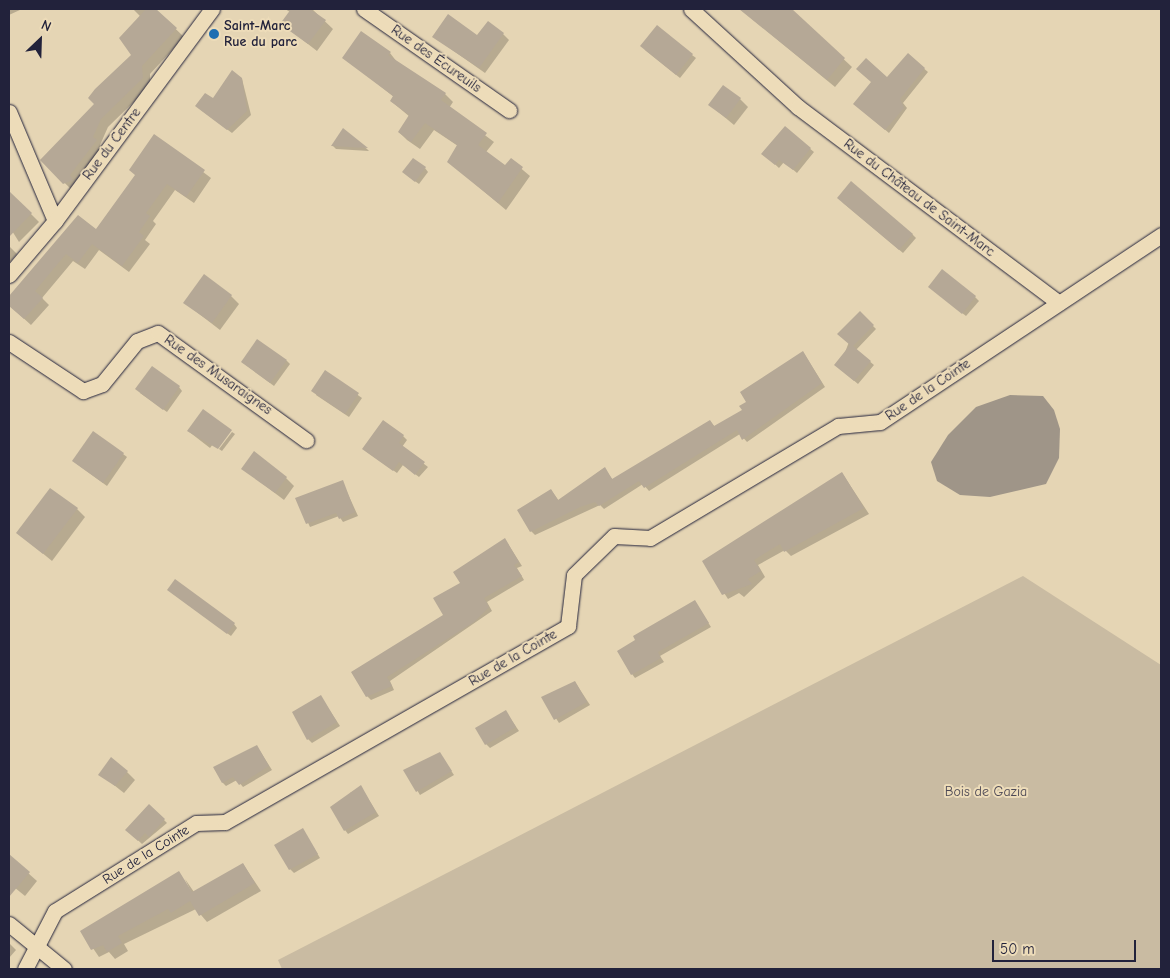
<!DOCTYPE html>
<meta charset="utf-8">
<style>
body{margin:0}
#map{position:relative;width:1170px;height:978px;overflow:hidden;background:#e5d5b4;font-family:"Comic Neue",sans-serif}
div>[style]{position:absolute}
.green>*{inset:0;background:#c9bba2}
.water>*{inset:0;background:#9f9588}
.shadow>*{inset:0;background:#0003}
.building>*{inset:0;background:#b5a896}
.roads{filter:drop-shadow(0 0 1px #22223b) drop-shadow(0 0 1px #22223b)}
.minor>*{height:15px;margin:-7.5px;padding:0 7.5px;transform-origin:7.5px;border-radius:7.5px;background:#eddcb9}
.dots>*{width:14px;height:14px;translate:-50% -50%;box-sizing:border-box;border:2px solid #eddcb9;border-radius:50%}
span{translate:-50% -50%;white-space:nowrap;text-align:center;line-height:1.15;-webkit-text-stroke:4px #eddcb9;paint-order:stroke}
.poi-label{font-size:14px;color:#22223b;font-weight:700}
.left{translate:0 -50%;text-align:left}
.street-label{font-size:14px;color:#22223b}
.park-label{font-size:14px;color:#4c4855}
.frame{position:absolute;inset:0;border:10px solid #22223b;pointer-events:none}
.north{position:absolute;left:15px;top:15px;width:50px;height:50px;-webkit-text-stroke:4px #eddcb9;paint-order:stroke;rotate:24deg;font-size:14px;font-weight:700;line-height:20px;text-align:center;color:#22223b}
.north::after{content:'';display:block;margin:auto;width:18px;height:22px;background:#22223b;clip-path:polygon(50% 0,100% 100%,50% 72%,0 100%)}
.scale{position:absolute;left:992px;top:940px;width:144px;height:22px;box-sizing:border-box;border:2px solid #22223b;border-top:0;padding-left:6px;font-size:15px;line-height:18px;white-space:nowrap;color:#22223b;-webkit-text-stroke:4px #eddcb9;paint-order:stroke}
</style>
<div id="map">
<div class="green">
<i style="clip-path:polygon(1023px 576px,1161px 665px,1161px 969px,282px 969px,278px 960px)"></i>
</div>
<div class="water">
<i style="clip-path:polygon(1010px 395px,1043px 396px,1054px 410px,1060px 429px,1059px 458px,1046px 484px,990px 497px,960px 495px,937px 481px,931px 462px,948px 435px,976px 407px)"></i>
</div>
<div class="shadow">
<i style="clip-path:polygon(9px 9px,22px 9px,9px 15px)"></i>
<i style="clip-path:polygon(133px 9px,155px 9px,184px 37px,150px 74px,150px 86px,108px 127px,100px 145px,104px 148px,72px 190px,41px 160px,96px 104px,133px 55px,140px 16px)"></i>
<i style="clip-path:polygon(285px 9px,312px 9px,333px 29px,317px 51px,282px 24px,290px 12px)"></i>
<i style="clip-path:polygon(740px 9px,790px 9px,852px 67px,835px 87px)"></i>
<i style="clip-path:polygon(503px 34px,509px 40px,485px 73px,434px 37px)"></i>
<i style="clip-path:polygon(645px 50px,692px 55px,696px 58px,680px 78px)"></i>
<i style="clip-path:polygon(390px 53px,397px 62px,445px 94px,453px 102px,449px 108px,494px 142px,486px 152px,506px 167px,511px 160px,530px 176px,506px 210px,449px 162px,458px 146px,434px 130px,420px 149px,407px 140px,399px 132px,410px 117px,391px 101px,394px 97px,344px 57px)"></i>
<i style="clip-path:polygon(908px 55px,928px 72px,903px 103px,907px 108px,889px 133px,859px 108px,873px 82px,888px 79px)"></i>
<i style="clip-path:polygon(242px 79px,251px 115px,232px 133px,201px 110px)"></i>
<i style="clip-path:polygon(740px 99px,748px 107px,734px 125px,710px 105px)"></i>
<i style="clip-path:polygon(785px 128px,814px 152px,797px 173px,784px 162px,779px 168px,767px 157px)"></i>
<i style="clip-path:polygon(344px 130px,367px 149px,369px 151px,336px 149px,333px 146px)"></i>
<i style="clip-path:polygon(154px 135px,211px 178px,194px 203px,175px 190px,153px 221px,156px 224px,145px 240px,150px 244px,129px 272px,99px 250px,85px 269px,73px 261px,42px 298px,49px 305px,31px 325px,9px 305px,9px 298px,78px 217px,96px 230px,136px 175px)"></i>
<i style="clip-path:polygon(425px 168px,428px 172px,419px 184px,408px 176px)"></i>
<i style="clip-path:polygon(9px 192px,39px 222px,19px 242px,9px 226px)"></i>
<i style="clip-path:polygon(842px 202px,912px 234px,916px 238px,903px 253px)"></i>
<i style="clip-path:polygon(9px 246px,17px 254px,9px 263px)"></i>
<i style="clip-path:polygon(933px 290px,975px 297px,979px 301px,966px 316px)"></i>
<i style="clip-path:polygon(231px 296px,239px 304px,220px 330px,185px 303px)"></i>
<i style="clip-path:polygon(860px 313px,876px 329px,856px 350px,874px 365px,858px 384px,839px 368px)"></i>
<i style="clip-path:polygon(803px 352px,825px 387px,747px 442px,740px 434px,649px 491px,643px 484px,604px 509px,600px 505px,535px 535px,531px 531px,551px 490px,559px 501px,604px 468px,613px 480px,710px 421px,715px 427px,743px 410px)"></i>
<i style="clip-path:polygon(287px 361px,290px 364px,274px 386px,242px 362px)"></i>
<i style="clip-path:polygon(325px 372px,362px 398px,349px 417px,316px 395px)"></i>
<i style="clip-path:polygon(179px 387px,182px 391px,167px 412px,140px 393px)"></i>
<i style="clip-path:polygon(188px 431px,213px 444px,210px 448px)"></i>
<i style="clip-path:polygon(232px 432px,235px 434px,222px 451px,219px 449px)"></i>
<i style="clip-path:polygon(403px 436px,407px 440px,402px 447px,428px 467px,419px 477px,403px 465px,397px 473px,367px 452px)"></i>
<i style="clip-path:polygon(123px 454px,127px 457px,107px 486px,77px 464px)"></i>
<i style="clip-path:polygon(242px 468px,286px 478px,294px 486px,284px 500px)"></i>
<i style="clip-path:polygon(842px 473px,869px 514px,791px 556px,785px 550px,758px 565px,765px 577px,744px 597px,739px 593px,728px 599px,704px 562px)"></i>
<i style="clip-path:polygon(342px 481px,358px 516px,343px 522px,339px 516px,310px 527px,297px 499px)"></i>
<i style="clip-path:polygon(77px 509px,85px 517px,52px 561px,18px 533px)"></i>
<i style="clip-path:polygon(508px 544px,522px 566px,517px 568px,524px 580px,487px 602px,492px 611px,390px 681px,394px 690px,371px 700px,367px 696px,445px 616px,462px 584px)"></i>
<i style="clip-path:polygon(172px 593px,234px 624px,237px 628px,231px 636px)"></i>
<i style="clip-path:polygon(695px 602px,711px 627px,660px 656px,664px 662px,635px 678px,632px 674px)"></i>
<i style="clip-path:polygon(575px 682px,590px 705px,559px 723px,543px 698px)"></i>
<i style="clip-path:polygon(321px 697px,340px 726px,312px 743px,308px 739px)"></i>
<i style="clip-path:polygon(506px 712px,519px 731px,490px 748px,486px 744px)"></i>
<i style="clip-path:polygon(260px 751px,272px 770px,243px 787px,237px 780px,226px 786px,223px 783px,214px 768px)"></i>
<i style="clip-path:polygon(440px 754px,454px 775px,420px 795px,405px 770px)"></i>
<i style="clip-path:polygon(127px 772px,135px 780px,124px 793px,100px 774px)"></i>
<i style="clip-path:polygon(361px 787px,379px 816px,348px 834px,345px 830px,350px 793px)"></i>
<i style="clip-path:polygon(149px 805px,167px 823px,142px 844px,127px 830px)"></i>
<i style="clip-path:polygon(303px 830px,320px 858px,294px 873px,290px 869px)"></i>
<i style="clip-path:polygon(9px 856px,37px 881px,25px 896px,9px 883px)"></i>
<i style="clip-path:polygon(243px 864px,261px 891px,207px 922px,196px 909px,124px 944px,128px 951px,115px 959px,109px 952px,99px 957px,82px 932px,179px 872px,194px 898px,185px 879px,194px 892px)"></i>
<i style="clip-path:polygon(9px 943px,16px 950px,9px 958px)"></i>
</div>
<div class="building">
<i style="clip-path:polygon(146px 9px,156px 9px,177px 28px,142px 66px,143px 78px,101px 119px,93px 137px,97px 140px,70px 175px,73px 180px,63px 184px,40px 160px,94px 104px,88px 98px,95px 89px,131px 55px,119px 38px)"></i>
<i style="clip-path:polygon(291px 9px,310px 9px,326px 20px,308px 44px,280px 24px)"></i>
<i style="clip-path:polygon(739px 9px,792px 9px,845px 58px,827px 80px)"></i>
<i style="clip-path:polygon(448px 14px,477px 35px,488px 21px,504px 33px,479px 68px,432px 37px)"></i>
<i style="clip-path:polygon(657px 25px,693px 54px,676px 75px,640px 46px)"></i>
<i style="clip-path:polygon(361px 31px,391px 52px,388px 55px,446px 93px,441px 100px,487px 133px,478px 145px,505px 165px,511px 158px,523px 167px,498px 203px,447px 162px,457px 145px,425px 123px,411px 142px,398px 132px,409px 115px,390px 101px,393px 96px,342px 58px)"></i>
<i style="clip-path:polygon(908px 53px,925px 68px,900px 99px,904px 108px,885px 130px,853px 104px,871px 82px,856px 69px,866px 58px,887px 77px)"></i>
<i style="clip-path:polygon(232px 70px,242px 78px,247px 111px,227px 130px,195px 106px,205px 93px,213px 98px)"></i>
<i style="clip-path:polygon(723px 85px,741px 98px,726px 118px,708px 105px)"></i>
<i style="clip-path:polygon(785px 126px,811px 148px,793px 170px,779px 160px,775px 165px,761px 154px)"></i>
<i style="clip-path:polygon(343px 128px,368px 148px,331px 146px)"></i>
<i style="clip-path:polygon(154px 134px,205px 170px,186px 197px,167px 184px,146px 213px,150px 216px,139px 232px,144px 236px,122px 266px,92px 244px,78px 263px,66px 254px,35px 291px,43px 298px,24px 319px,9px 306px,9px 296px,78px 215px,96px 229px,135px 175px,129px 170px)"></i>
<i style="clip-path:polygon(413px 158px,426px 167px,415px 182px,402px 172px)"></i>
<i style="clip-path:polygon(851px 181px,913px 234px,899px 250px,837px 198px)"></i>
<i style="clip-path:polygon(9px 191px,32px 213px,9px 237px)"></i>
<i style="clip-path:polygon(942px 269px,976px 296px,962px 314px,928px 287px)"></i>
<i style="clip-path:polygon(204px 274px,232px 295px,212px 323px,183px 303px)"></i>
<i style="clip-path:polygon(860px 311px,874px 325px,853px 346px,871px 361px,854px 381px,834px 365px,850px 345px,837px 334px)"></i>
<i style="clip-path:polygon(257px 339px,287px 360px,270px 383px,241px 362px)"></i>
<i style="clip-path:polygon(803px 351px,822px 383px,742px 440px,737px 430px,644px 488px,639px 481px,599px 506px,595px 502px,580px 507px,530px 532px,517px 510px,551px 489px,558px 500px,605px 467px,612px 479px,710px 420px,714px 426px,742px 410px,739px 406px,746px 402px,740px 392px)"></i>
<i style="clip-path:polygon(152px 366px,180px 386px,163px 410px,135px 389px)"></i>
<i style="clip-path:polygon(325px 370px,359px 393px,345px 414px,311px 391px)"></i>
<i style="clip-path:polygon(203px 409px,232px 430px,218px 449px,187px 431px)"></i>
<i style="clip-path:polygon(383px 420px,404px 435px,399px 443px,425px 462px,415px 475px,399px 462px,393px 471px,362px 449px)"></i>
<i style="clip-path:polygon(93px 431px,124px 453px,103px 483px,72px 461px)"></i>
<i style="clip-path:polygon(254px 451px,287px 477px,275px 493px,241px 469px)"></i>
<i style="clip-path:polygon(842px 472px,864px 508px,784px 552px,780px 544px,754px 560px,761px 571px,748px 579px,752px 584px,722px 595px,702px 561px)"></i>
<i style="clip-path:polygon(343px 480px,355px 512px,339px 519px,336px 513px,306px 524px,295px 498px)"></i>
<i style="clip-path:polygon(50px 488px,78px 508px,43px 554px,16px 533px)"></i>
<i style="clip-path:polygon(505px 538px,519px 562px,514px 565px,522px 576px,484px 598px,489px 607px,474px 622px,387px 677px,392px 686px,366px 697px,351px 672px,443px 615px,433px 598px,460px 583px,453px 572px)"></i>
<i style="clip-path:polygon(175px 579px,235px 623px,227px 634px,167px 590px)"></i>
<i style="clip-path:polygon(695px 600px,709px 623px,658px 652px,661px 658px,631px 675px,617px 651px,635px 640px,633px 636px)"></i>
<i style="clip-path:polygon(575px 681px,587px 702px,554px 720px,541px 697px)"></i>
<i style="clip-path:polygon(321px 695px,337px 722px,307px 740px,292px 712px)"></i>
<i style="clip-path:polygon(506px 710px,516px 727px,485px 745px,475px 728px)"></i>
<i style="clip-path:polygon(257px 745px,269px 766px,239px 785px,233px 777px,222px 783px,213px 767px)"></i>
<i style="clip-path:polygon(440px 752px,452px 771px,416px 792px,403px 770px)"></i>
<i style="clip-path:polygon(111px 757px,128px 771px,115px 786px,98px 775px)"></i>
<i style="clip-path:polygon(361px 785px,376px 812px,344px 831px,330px 807px)"></i>
<i style="clip-path:polygon(149px 804px,165px 819px,149px 837px,145px 833px,138px 841px,125px 830px)"></i>
<i style="clip-path:polygon(303px 828px,318px 854px,289px 870px,274px 845px)"></i>
<i style="clip-path:polygon(9px 854px,30px 872px,9px 897px)"></i>
<i style="clip-path:polygon(243px 863px,255px 883px,199px 916px,190px 901px,171px 913px,168px 909px,118px 936px,122px 943px,107px 952px,103px 945px,91px 950px,80px 931px,179px 871px,192px 892px)"></i>
</div>
<div class="roads">
<div class="minor">
<i style="left:364px;top:9px;width:177px;rotate:34.9deg"></i>
<i style="left:691px;top:9px;width:145px;rotate:42.5deg"></i>
<i style="left:798px;top:107px;width:326px;rotate:36.9deg"></i>
<i style="left:9px;top:112px;width:118px;rotate:67.1deg"></i>
<i style="left:9px;top:275px;width:71px;rotate:-49.6deg"></i>
<i style="left:55px;top:221px;width:264px;rotate:-53.5deg"></i>
<i style="left:9px;top:342px;width:89px;rotate:33.5deg"></i>
<i style="left:83px;top:391px;width:20px;rotate:-20deg"></i>
<i style="left:102px;top:384px;width:55px;rotate:-50.9deg"></i>
<i style="left:137px;top:341px;width:22px;rotate:-21deg"></i>
<i style="left:158px;top:333px;width:183px;rotate:35.9deg"></i>
<i style="left:9px;top:924px;width:71px;rotate:39.3deg"></i>
<i style="left:25px;top:969px;width:65px;rotate:-62.7deg"></i>
<i style="left:55px;top:911px;width:166px;rotate:-32deg"></i>
<i style="left:196px;top:823px;width:29px;rotate:-2deg"></i>
<i style="left:225px;top:822px;width:395px;rotate:-29.7deg"></i>
<i style="left:568px;top:626px;width:51px;rotate:-83.3deg"></i>
<i style="left:574px;top:575px;width:56px;rotate:-44.3deg"></i>
<i style="left:614px;top:536px;width:36px;rotate:3deg"></i>
<i style="left:650px;top:538px;width:219px;rotate:-30.8deg"></i>
<i style="left:838px;top:426px;width:42px;rotate:-5.4deg"></i>
<i style="left:880px;top:422px;width:338px;rotate:-33.6deg"></i>
</div>
</div>
<div class="dots">
<i style="left:214px;top:34px;background:#1f6fb2"></i>
</div>
<div class="poi-label">
<span class="left" style="left:224px;top:34px">Saint-Marc<br>Rue du parc</span>
</div>
<div class="street-label">
<span style="left:436px;top:59px;rotate:35deg">Rue des Écureuils</span>
<span style="left:112px;top:144px;rotate:-53deg">Rue du Centre</span>
<span style="left:919px;top:198px;rotate:37deg">Rue du Château de Saint-Marc</span>
<span style="left:218px;top:375px;rotate:35deg">Rue des Musaraignes</span>
<span style="left:928px;top:390px;rotate:-34deg">Rue de la Cointe</span>
<span style="left:513px;top:658px;rotate:-30deg">Rue de la Cointe</span>
<span style="left:146px;top:855px;rotate:-32deg">Rue de la Cointe</span>
</div>
<div class="park-label">
<span style="left:986px;top:792px">Bois de Gazia</span>
</div>
<div class="frame"></div>
<div class="north">N</div>
<div class="scale">50 m</div>
</div>
